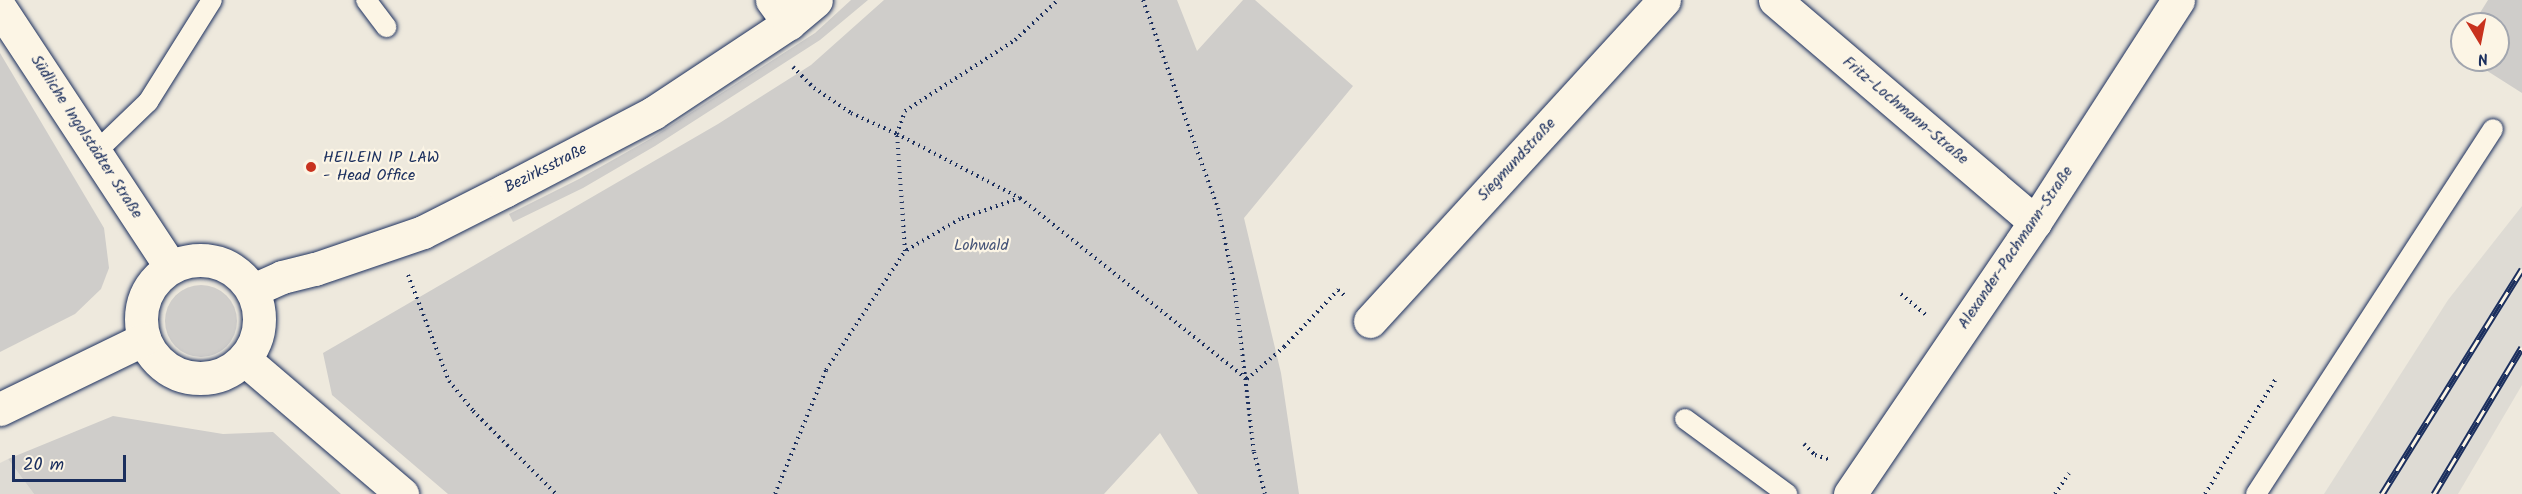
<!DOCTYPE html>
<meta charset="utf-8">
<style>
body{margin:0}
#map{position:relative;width:2522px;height:494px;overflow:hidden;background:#eee9dd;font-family:Kalam,sans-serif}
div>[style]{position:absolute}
.built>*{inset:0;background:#dedbd4}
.green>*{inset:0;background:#cfcdca}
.round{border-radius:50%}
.path>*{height:4px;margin-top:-2px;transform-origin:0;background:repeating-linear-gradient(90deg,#1b2f5e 0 1.5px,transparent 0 6px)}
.roads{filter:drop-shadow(0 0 2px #1b2f5e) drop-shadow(0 0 2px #1b2f5e)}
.lane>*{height:20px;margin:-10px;padding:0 10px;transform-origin:10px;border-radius:10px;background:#fcf5e5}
.street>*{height:33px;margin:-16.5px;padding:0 16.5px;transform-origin:16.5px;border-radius:16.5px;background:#fcf5e5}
.secondary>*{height:33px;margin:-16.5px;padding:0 16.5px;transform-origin:16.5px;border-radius:16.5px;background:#fcf5e5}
.secondary>.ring{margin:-16.5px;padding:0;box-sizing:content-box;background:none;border:33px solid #fcf5e5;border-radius:50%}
.rail>*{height:7px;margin-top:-3.5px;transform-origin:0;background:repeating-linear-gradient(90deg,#fcf5e5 0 14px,#1b2f5e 0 28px);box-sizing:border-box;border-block:2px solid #1b2f5e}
.dots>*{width:16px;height:16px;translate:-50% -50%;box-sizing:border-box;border:3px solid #fcf5e5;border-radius:50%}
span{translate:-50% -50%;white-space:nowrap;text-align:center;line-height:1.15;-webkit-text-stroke:4.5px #fcf5e5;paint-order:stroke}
.street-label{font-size:16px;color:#1b2f5e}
.poi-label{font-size:16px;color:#1b2f5e}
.left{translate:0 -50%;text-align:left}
.park-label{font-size:16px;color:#485679}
.north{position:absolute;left:2450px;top:12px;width:60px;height:60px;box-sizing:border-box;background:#fcf5e5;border:2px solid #a2a6af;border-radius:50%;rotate:170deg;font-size:16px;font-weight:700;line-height:24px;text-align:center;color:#1b2f5e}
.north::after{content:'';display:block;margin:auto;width:21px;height:27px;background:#c8321e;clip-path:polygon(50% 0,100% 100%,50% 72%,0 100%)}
.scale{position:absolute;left:12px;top:455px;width:114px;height:27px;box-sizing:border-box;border:3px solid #1b2f5e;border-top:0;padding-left:8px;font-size:18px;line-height:21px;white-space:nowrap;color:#1b2f5e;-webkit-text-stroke:4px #fcf5e5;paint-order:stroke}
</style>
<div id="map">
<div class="built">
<i style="clip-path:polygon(2522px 206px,2522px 385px,2458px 494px,2324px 494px,2448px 300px)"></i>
<i style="clip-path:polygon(8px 459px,34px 494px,0 494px,0 463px)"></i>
</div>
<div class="green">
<i style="clip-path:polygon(851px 0,868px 0,820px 40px,655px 146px,583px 188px,513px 222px,509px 214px,579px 179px,650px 139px,815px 33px)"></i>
<i style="clip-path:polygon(884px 0,1177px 0,1197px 51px,1243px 0,1255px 0,1353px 86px,1244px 218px,1281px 373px,1299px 494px,1198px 494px,1160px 433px,1104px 494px,448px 494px,332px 395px,323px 353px,718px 124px,811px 65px)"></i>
<i style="clip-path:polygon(2488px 0,2522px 0,2522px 93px,2470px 60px,2498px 60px,2498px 24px,2473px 24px)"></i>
<i style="clip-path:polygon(0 53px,104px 228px,109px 268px,101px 289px,75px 314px,0 352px)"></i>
<i class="round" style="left:165px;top:285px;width:72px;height:72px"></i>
<i style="clip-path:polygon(113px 416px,223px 434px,273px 432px,341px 494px,34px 494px,8px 459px)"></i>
</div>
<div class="path">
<i style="left:1143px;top:0;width:221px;rotate:70.2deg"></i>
<i style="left:1218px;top:208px;width:77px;rotate:78deg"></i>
<i style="left:1234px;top:283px;width:170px;rotate:83.3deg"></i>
<i style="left:1254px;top:452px;width:43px;rotate:75.3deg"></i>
<i style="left:793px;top:67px;width:30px;rotate:45deg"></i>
<i style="left:814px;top:88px;width:45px;rotate:34deg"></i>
<i style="left:851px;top:113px;width:51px;rotate:24.5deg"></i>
<i style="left:897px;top:134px;width:24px;rotate:-71deg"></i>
<i style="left:905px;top:111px;width:131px;rotate:-32.8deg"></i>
<i style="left:1015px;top:40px;width:59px;rotate:-42.9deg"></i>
<i style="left:1020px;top:198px;width:64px;rotate:160.7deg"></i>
<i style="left:960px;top:219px;width:64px;rotate:149.8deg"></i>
<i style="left:905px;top:251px;width:117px;rotate:-93.9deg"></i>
<i style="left:897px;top:134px;width:139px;rotate:27.5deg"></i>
<i style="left:1020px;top:198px;width:290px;rotate:38.6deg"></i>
<i style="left:1247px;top:379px;width:49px;rotate:-40.9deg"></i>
<i style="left:1284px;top:347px;width:79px;rotate:-46.5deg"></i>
<i style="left:1338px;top:290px;width:8px;rotate:40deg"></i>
<i style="left:408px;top:275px;width:114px;rotate:68.9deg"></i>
<i style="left:449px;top:381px;width:38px;rotate:51deg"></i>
<i style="left:473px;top:411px;width:117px;rotate:45deg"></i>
<i style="left:1901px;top:294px;width:35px;rotate:40deg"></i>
<i style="left:1804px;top:444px;width:16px;rotate:45deg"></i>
<i style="left:1815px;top:455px;width:16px;rotate:18deg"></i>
<i style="left:775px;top:494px;width:134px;rotate:-67.6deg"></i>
<i style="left:826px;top:370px;width:143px;rotate:-56.4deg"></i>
<i style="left:2055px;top:494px;width:25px;rotate:-56deg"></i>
<i style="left:2205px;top:494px;width:134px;rotate:-58.4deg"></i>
</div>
<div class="roads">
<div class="lane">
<i style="left:366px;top:0;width:34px;rotate:53deg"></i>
<i style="left:97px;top:151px;width:71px;rotate:-43.9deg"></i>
<i style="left:148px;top:102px;width:120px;rotate:-57.9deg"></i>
<i style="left:1685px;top:419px;width:127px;rotate:36.3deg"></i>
<i style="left:2256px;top:494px;width:435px;rotate:-57deg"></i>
</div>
<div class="street">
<i style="left:772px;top:0;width:29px;rotate:54deg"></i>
<i style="left:1775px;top:0;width:342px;rotate:40.5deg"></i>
<i style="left:1370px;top:321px;width:435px;rotate:-47.5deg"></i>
<i style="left:244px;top:359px;width:208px;rotate:40.5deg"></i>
<i style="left:1850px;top:494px;width:329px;rotate:-55.8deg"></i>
<i style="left:2035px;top:222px;width:264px;rotate:-57.2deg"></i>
</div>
<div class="secondary">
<i style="left:0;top:8px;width:310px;rotate:56.6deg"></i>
<i class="ring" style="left:141px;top:260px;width:85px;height:85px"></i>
<i style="left:253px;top:290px;width:32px;rotate:-24deg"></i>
<i style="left:282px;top:277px;width:34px;rotate:-14deg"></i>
<i style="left:315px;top:269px;width:114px;rotate:-18.9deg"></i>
<i style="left:423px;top:232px;width:93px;rotate:-26.8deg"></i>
<i style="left:506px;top:190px;width:166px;rotate:-27.6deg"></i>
<i style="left:653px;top:113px;width:163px;rotate:-33.5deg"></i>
<i style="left:789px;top:23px;width:35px;rotate:-40deg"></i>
<i style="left:0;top:409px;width:160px;rotate:-25.9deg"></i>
</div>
</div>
<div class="rail">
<i style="left:2382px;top:494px;width:265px;rotate:-58.1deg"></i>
<i style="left:2434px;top:494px;width:171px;rotate:-59.1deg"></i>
</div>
<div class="dots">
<i style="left:311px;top:167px;background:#c8321e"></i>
</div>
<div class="street-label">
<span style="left:1905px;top:111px;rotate:40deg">Fritz-Lochmann-Straße</span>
<span style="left:86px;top:137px;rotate:57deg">Südliche Ingolstädter Straße</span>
<span style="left:1517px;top:160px;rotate:-47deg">Siegmundstraße</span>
<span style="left:546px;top:169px;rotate:-27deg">Bezirksstraße</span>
<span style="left:2016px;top:248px;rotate:-56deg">Alexander-Pachmann-Straße</span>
</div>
<div class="poi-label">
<span class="left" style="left:323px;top:167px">HEILEIN IP LAW<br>- Head Office</span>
</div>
<div class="park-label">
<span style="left:981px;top:246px">Lohwald</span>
</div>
<div class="north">N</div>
<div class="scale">20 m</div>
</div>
